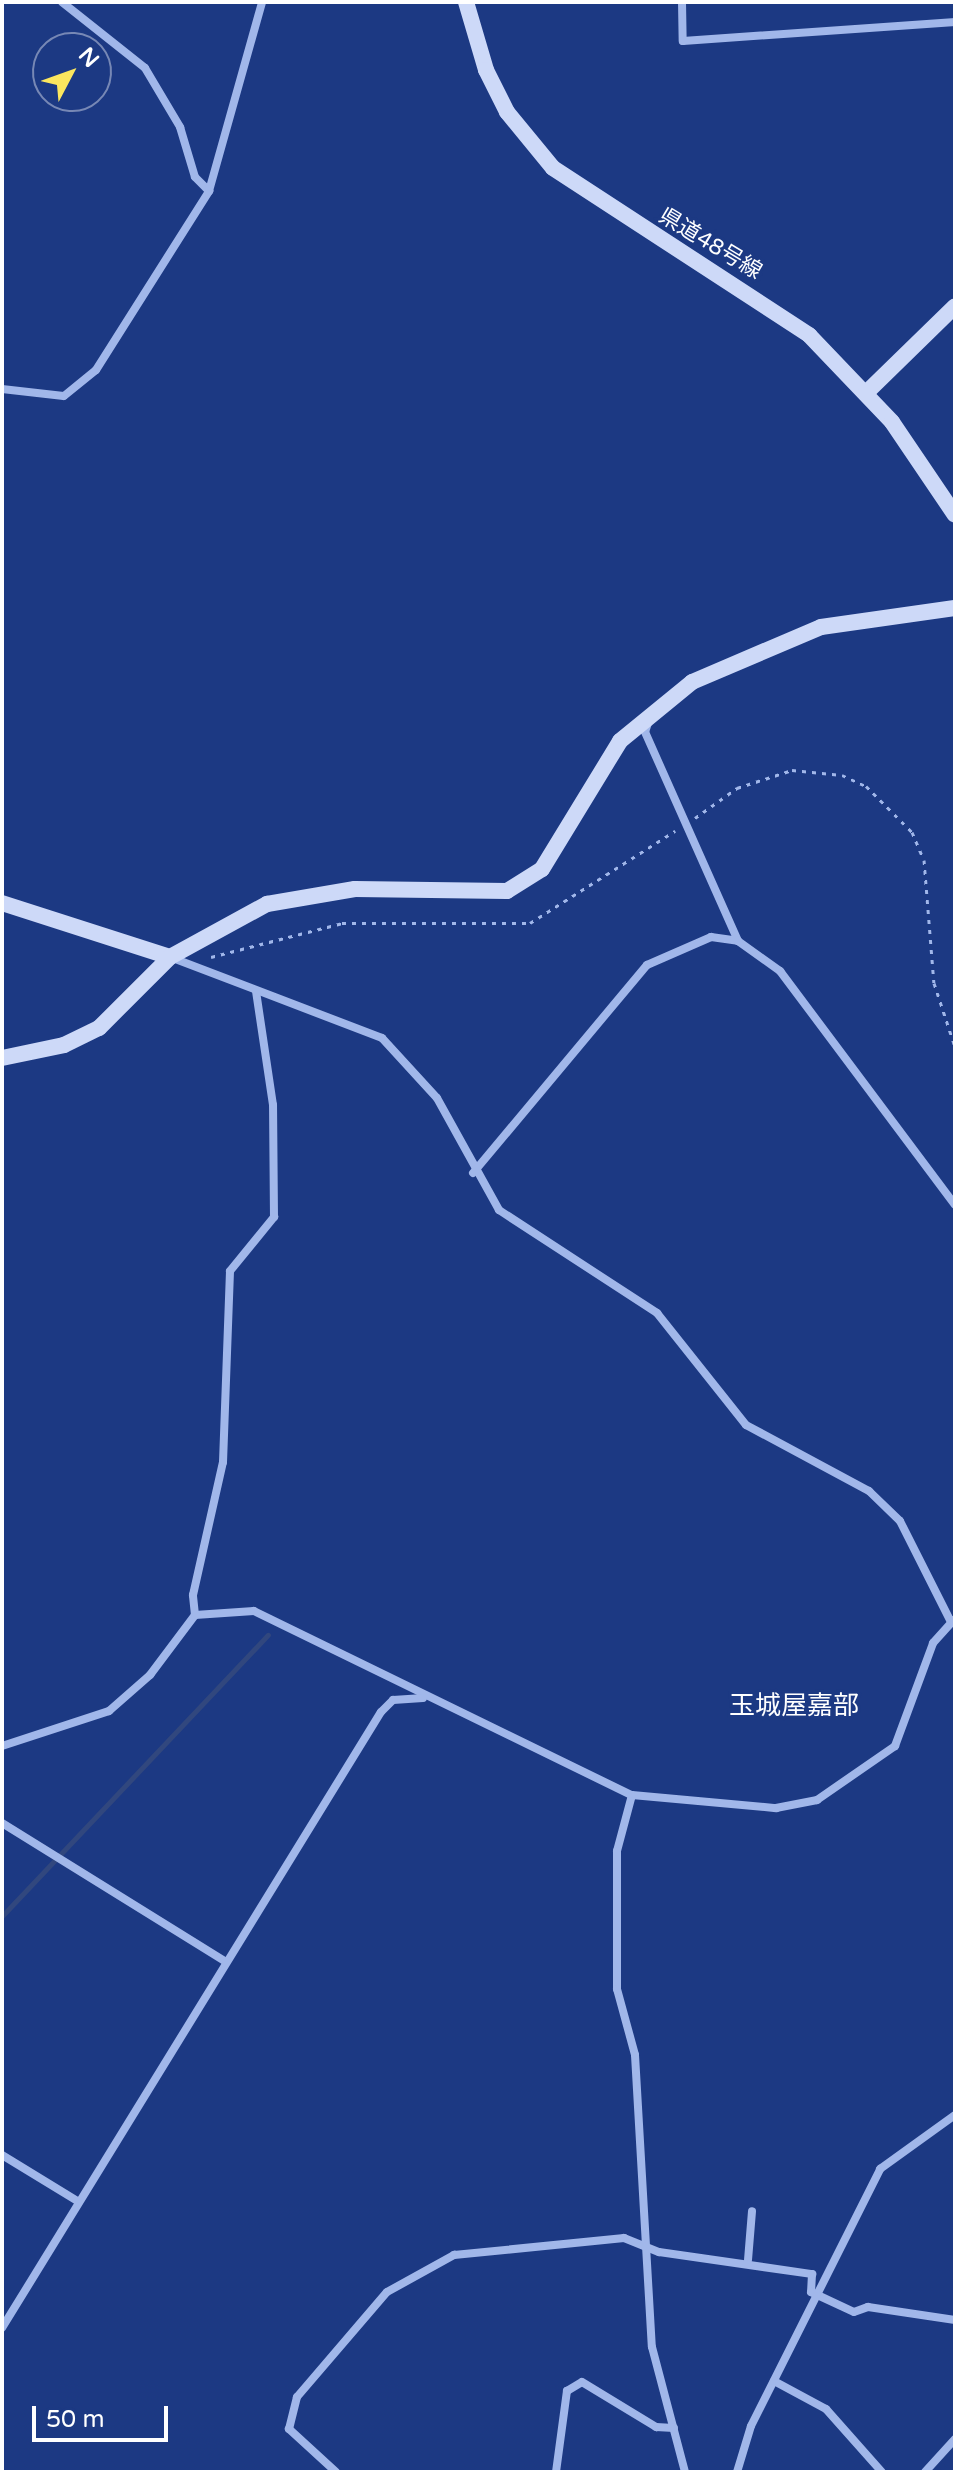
<!DOCTYPE html>
<meta charset="utf-8">
<style>
body{margin:0}
#map{position:relative;width:957px;height:2474px;overflow:hidden;background:#1c3983;font-family:"Varela Round","Noto Sans JP",sans-serif}
div>[style]{position:absolute}
.stream>*{height:5px;margin:-2.5px;padding:0 2.5px;transform-origin:2.5px;border-radius:2.5px;background:#31477e}
.path>*{height:3px;margin-top:-1.5px;transform-origin:0;background:repeating-linear-gradient(90deg,#a1b7ea 0 4px,transparent 0 10px)}
.street>*{height:8px;margin:-4px;padding:0 4px;transform-origin:4px;border-radius:4px;background:#a1b7ea}
.secondary>*{height:16px;margin:-8px;padding:0 8px;transform-origin:8px;border-radius:8px;background:#cdd9f8}
span{translate:-50% -50%;white-space:nowrap;text-align:center;line-height:1.15;-webkit-text-stroke:6px #1c3983;paint-order:stroke}
.street-label{font-size:22px;color:#fff}
.quarter-label{font-size:26px;color:#fff}
.frame{position:absolute;inset:0;border:4px solid #fff;pointer-events:none}
.north{position:absolute;left:32px;top:32px;width:80px;height:80px;box-sizing:border-box;background:#1c3983;border:2px solid #7788b5;border-radius:50%;rotate:49deg;font-size:22px;font-weight:700;line-height:32px;text-align:center;color:#fff}
.north::after{content:'';display:block;margin:auto;width:28px;height:36px;background:#fbe65e;clip-path:polygon(50% 0,100% 100%,50% 72%,0 100%)}
.scale{position:absolute;left:32px;top:2406px;width:136px;height:36px;box-sizing:border-box;border:4px solid #fff;border-top:0;padding-left:10px;font-size:24px;line-height:28px;white-space:nowrap;color:#fff;-webkit-text-stroke:6px #1c3983;paint-order:stroke}
</style>
<div id="map">
<div class="stream">
<i style="left:2px;top:1916px;width:387px;rotate:-46.6deg"></i>
</div>
<div class="path">
<i style="left:695px;top:818px;width:52px;rotate:-35.5deg"></i>
<i style="left:737px;top:788px;width:58px;rotate:-18.1deg"></i>
<i style="left:792px;top:770px;width:50px;rotate:5.7deg"></i>
<i style="left:842px;top:775px;width:26px;rotate:25deg"></i>
<i style="left:866px;top:786px;width:65px;rotate:45deg"></i>
<i style="left:912px;top:832px;width:30px;rotate:67deg"></i>
<i style="left:924px;top:860px;width:123px;rotate:85.4deg"></i>
<i style="left:934px;top:983px;width:67px;rotate:71.8deg"></i>
<i style="left:211px;top:957px;width:135px;rotate:-14.5deg"></i>
<i style="left:342px;top:923px;width:188px"></i>
<i style="left:530px;top:923px;width:172px;rotate:-32.4deg"></i>
</div>
<div class="street">
<i style="left:62px;top:2px;width:106px;rotate:38.5deg"></i>
<i style="left:145px;top:68px;width:69px;rotate:59.3deg"></i>
<i style="left:180px;top:127px;width:52px;rotate:73.3deg"></i>
<i style="left:195px;top:177px;width:20px;rotate:45deg"></i>
<i style="left:682px;top:2px;width:39px;rotate:89deg"></i>
<i style="left:683px;top:41px;width:273px;rotate:-4deg"></i>
<i style="left:2px;top:389px;width:62px;rotate:6.4deg"></i>
<i style="left:64px;top:396px;width:41px;rotate:-39.1deg"></i>
<i style="left:96px;top:370px;width:212px;rotate:-57.7deg"></i>
<i style="left:209px;top:191px;width:196px;rotate:-74.3deg"></i>
<i style="left:648px;top:723px;width:9px;rotate:108deg"></i>
<i style="left:645px;top:732px;width:229px;rotate:66deg"></i>
<i style="left:170px;top:957px;width:227px;rotate:20.9deg"></i>
<i style="left:382px;top:1038px;width:81px;rotate:47.5deg"></i>
<i style="left:437px;top:1098px;width:128px;rotate:61deg"></i>
<i style="left:499px;top:1210px;width:189px;rotate:33.1deg"></i>
<i style="left:657px;top:1313px;width:143px;rotate:51.5deg"></i>
<i style="left:746px;top:1425px;width:140px;rotate:28.2deg"></i>
<i style="left:869px;top:1491px;width:43px;rotate:44.1deg"></i>
<i style="left:900px;top:1521px;width:111px;rotate:63.2deg"></i>
<i style="left:473px;top:1173px;width:271px;rotate:-50.1deg"></i>
<i style="left:647px;top:965px;width:70px;rotate:-23.6deg"></i>
<i style="left:711px;top:937px;width:27px;rotate:8deg"></i>
<i style="left:738px;top:941px;width:52px;rotate:35.5deg"></i>
<i style="left:780px;top:971px;width:292px;rotate:53.2deg"></i>
<i style="left:195px;top:1615px;width:59px;rotate:-3.9deg"></i>
<i style="left:254px;top:1611px;width:420px;rotate:26deg"></i>
<i style="left:632px;top:1795px;width:145px;rotate:5.2deg"></i>
<i style="left:776px;top:1808px;width:42px;rotate:-11deg"></i>
<i style="left:817px;top:1800px;width:95px;rotate:-34.7deg"></i>
<i style="left:895px;top:1746px;width:110px;rotate:-69.7deg"></i>
<i style="left:933px;top:1643px;width:31px;rotate:-48deg"></i>
<i style="left:2px;top:1746px;width:113px;rotate:-18.1deg"></i>
<i style="left:109px;top:1711px;width:55px;rotate:-41.3deg"></i>
<i style="left:150px;top:1675px;width:75px;rotate:-53.1deg"></i>
<i style="left:195px;top:1615px;width:20px;rotate:-96deg"></i>
<i style="left:193px;top:1595px;width:136px;rotate:-77.3deg"></i>
<i style="left:223px;top:1462px;width:191px;rotate:-87.9deg"></i>
<i style="left:230px;top:1271px;width:70px;rotate:-50.8deg"></i>
<i style="left:274px;top:1217px;width:112px;rotate:-90.5deg"></i>
<i style="left:273px;top:1105px;width:115px;rotate:-98.5deg"></i>
<i style="left:632px;top:1795px;width:58px;rotate:105deg"></i>
<i style="left:617px;top:1851px;width:138px;rotate:90deg"></i>
<i style="left:617px;top:1989px;width:68px;rotate:74.7deg"></i>
<i style="left:635px;top:2055px;width:292px;rotate:86.7deg"></i>
<i style="left:652px;top:2347px;width:129px;rotate:75.2deg"></i>
<i style="left:2px;top:1823px;width:264px;rotate:31.8deg"></i>
<i style="left:2px;top:2155px;width:90px;rotate:31.4deg"></i>
<i style="left:748px;top:2260px;width:49px;rotate:-85.3deg"></i>
<i style="left:2px;top:2328px;width:723px;rotate:-58.4deg"></i>
<i style="left:381px;top:1712px;width:17px;rotate:-45deg"></i>
<i style="left:393px;top:1700px;width:30px;rotate:-4deg"></i>
<i style="left:774px;top:2381px;width:59px;rotate:28.3deg"></i>
<i style="left:826px;top:2409px;width:84px;rotate:48.4deg"></i>
<i style="left:336px;top:2472px;width:64px;rotate:-137.5deg"></i>
<i style="left:289px;top:2429px;width:33px;rotate:-76deg"></i>
<i style="left:297px;top:2397px;width:138px;rotate:-49.4deg"></i>
<i style="left:387px;top:2292px;width:77px;rotate:-28.9deg"></i>
<i style="left:454px;top:2255px;width:171px;rotate:-5.7deg"></i>
<i style="left:624px;top:2238px;width:38px;rotate:22deg"></i>
<i style="left:659px;top:2252px;width:155px;rotate:8.2deg"></i>
<i style="left:812px;top:2274px;width:18px;rotate:93deg"></i>
<i style="left:811px;top:2292px;width:47px;rotate:24.9deg"></i>
<i style="left:854px;top:2312px;width:15px;rotate:-20deg"></i>
<i style="left:868px;top:2307px;width:88px;rotate:8.5deg"></i>
<i style="left:556px;top:2472px;width:82px;rotate:-82.3deg"></i>
<i style="left:567px;top:2391px;width:17px;rotate:-31deg"></i>
<i style="left:582px;top:2382px;width:87px;rotate:31.3deg"></i>
<i style="left:656px;top:2427px;width:18px;rotate:3deg"></i>
<i style="left:737px;top:2472px;width:48px;rotate:-73.1deg"></i>
<i style="left:751px;top:2426px;width:288px;rotate:-63.3deg"></i>
<i style="left:880px;top:2169px;width:92px;rotate:-35.8deg"></i>
<i style="left:925px;top:2472px;width:45px;rotate:-47.7deg"></i>
</div>
<div class="secondary">
<i style="left:466px;top:2px;width:71px;rotate:73.6deg"></i>
<i style="left:486px;top:70px;width:47px;rotate:63.4deg"></i>
<i style="left:507px;top:112px;width:72px;rotate:50.6deg"></i>
<i style="left:553px;top:168px;width:306px;rotate:33.1deg"></i>
<i style="left:809px;top:335px;width:120px;rotate:46.3deg"></i>
<i style="left:892px;top:422px;width:112px;rotate:55.9deg"></i>
<i style="left:866px;top:393px;width:124px;rotate:-44.3deg"></i>
<i style="left:2px;top:903px;width:176px;rotate:17.8deg"></i>
<i style="left:2px;top:1058px;width:63px;rotate:-11.8deg"></i>
<i style="left:64px;top:1045px;width:39px;rotate:-26deg"></i>
<i style="left:99px;top:1028px;width:100px;rotate:-45deg"></i>
<i style="left:170px;top:957px;width:111px;rotate:-28.7deg"></i>
<i style="left:267px;top:904px;width:89px;rotate:-9.7deg"></i>
<i style="left:355px;top:889px;width:152px;rotate:0.8deg"></i>
<i style="left:507px;top:891px;width:41px;rotate:-32.2deg"></i>
<i style="left:542px;top:869px;width:150px;rotate:-58.6deg"></i>
<i style="left:620px;top:741px;width:93px;rotate:-39.3deg"></i>
<i style="left:692px;top:682px;width:140px;rotate:-23.1deg"></i>
<i style="left:821px;top:627px;width:135px;rotate:-8.1deg"></i>
</div>
<div class="street-label">
<span style="left:710px;top:244px;rotate:31deg">県道48号線</span>
</div>
<div class="quarter-label">
<span style="left:794px;top:1706px">玉城屋嘉部</span>
</div>
<div class="frame"></div>
<div class="north">N</div>
<div class="scale">50 m</div>
</div>
